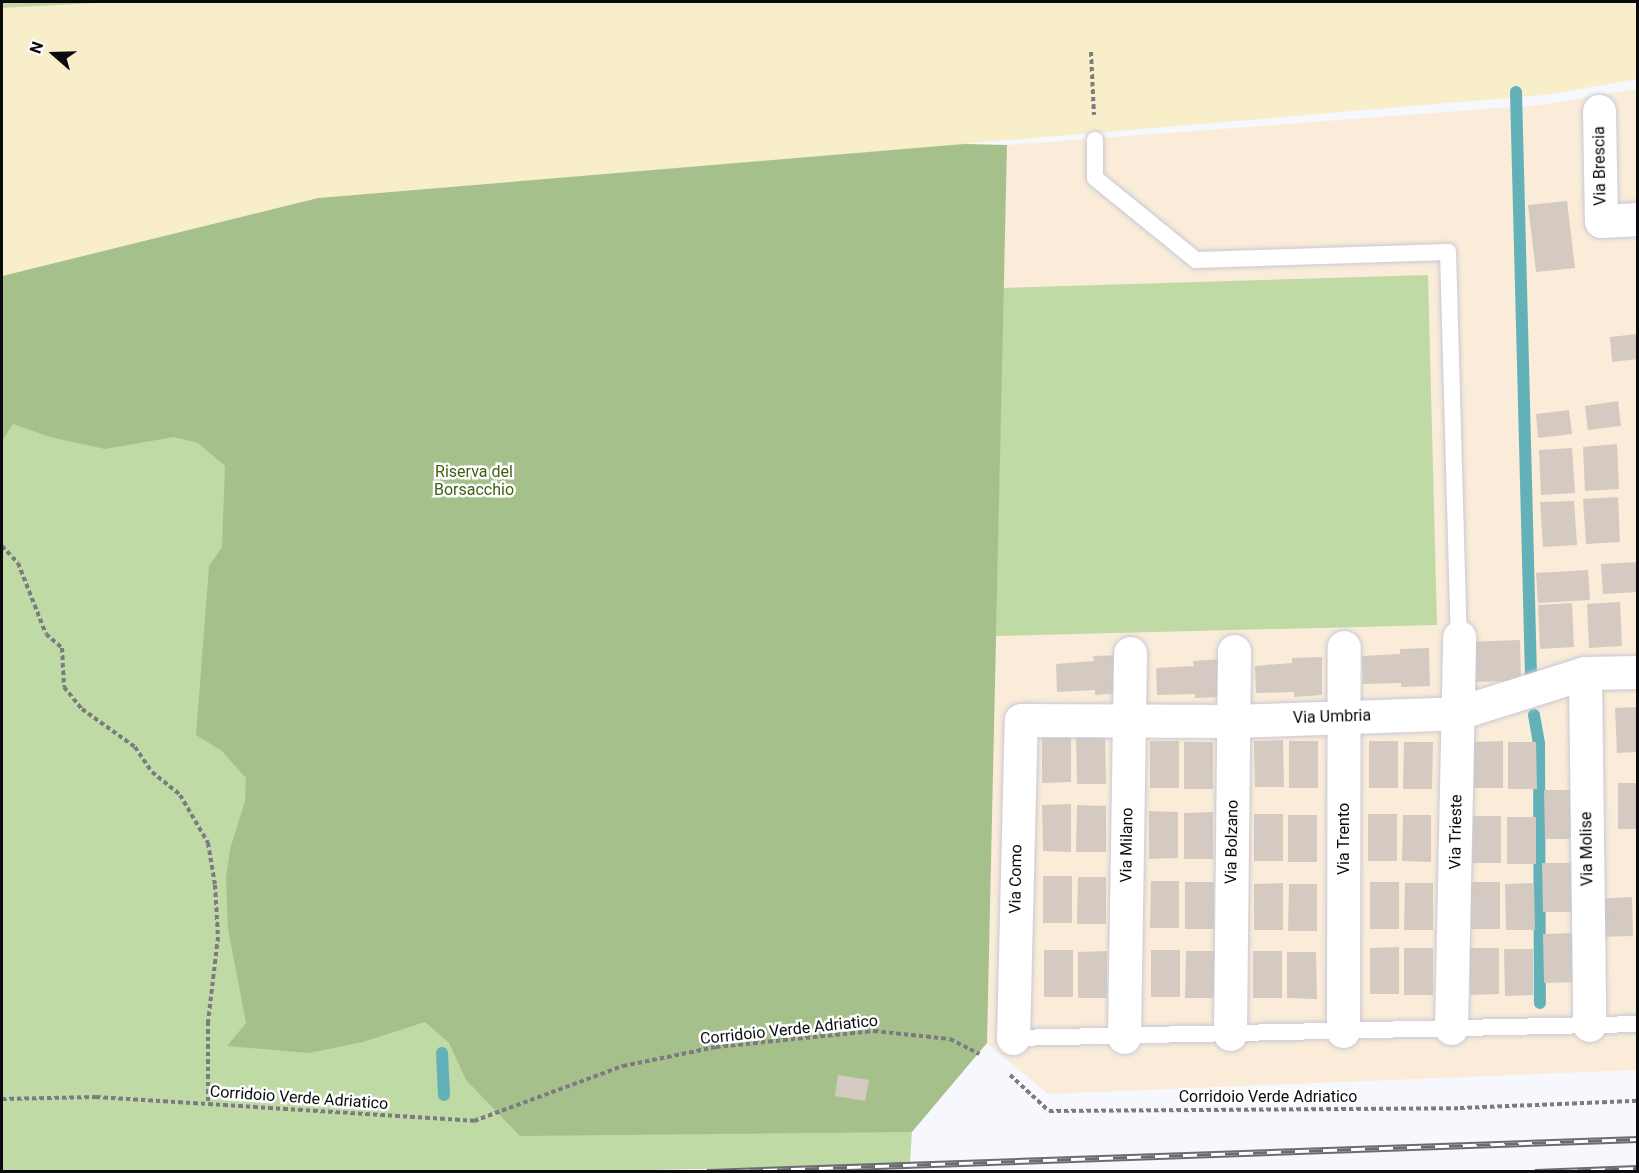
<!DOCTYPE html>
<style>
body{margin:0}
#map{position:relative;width:1639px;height:1173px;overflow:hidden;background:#f7f7fe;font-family:Roboto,sans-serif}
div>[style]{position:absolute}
.commercial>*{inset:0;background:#faecd8}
.green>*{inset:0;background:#c0daa6}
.forest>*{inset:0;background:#a6c08b}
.sand>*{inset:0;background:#f8eec9}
.stream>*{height:12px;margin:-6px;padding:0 6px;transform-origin:6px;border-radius:6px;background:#62b1b8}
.building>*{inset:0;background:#d4cac1}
.path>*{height:4px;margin-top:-2px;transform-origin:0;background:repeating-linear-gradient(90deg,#7b7b80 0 4.5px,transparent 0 7.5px)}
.roads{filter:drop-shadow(0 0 2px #c8c8d4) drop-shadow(0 0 2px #c8c8d4)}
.lane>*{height:16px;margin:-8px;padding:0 8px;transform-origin:8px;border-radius:8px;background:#fff}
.street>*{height:33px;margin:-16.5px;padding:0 16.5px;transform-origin:16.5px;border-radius:16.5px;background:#fff}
.rail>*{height:7px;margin-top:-3.5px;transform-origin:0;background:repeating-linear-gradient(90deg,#fff 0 14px,#6b6b70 0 28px);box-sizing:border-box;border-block:2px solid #6b6b70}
span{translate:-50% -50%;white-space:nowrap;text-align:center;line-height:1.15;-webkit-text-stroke:5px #fff;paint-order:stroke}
.street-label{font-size:16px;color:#0b0b0f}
.park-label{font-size:16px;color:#426012}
.frame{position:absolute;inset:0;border:3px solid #0b0b0f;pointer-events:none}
.north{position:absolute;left:24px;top:24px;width:60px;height:60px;-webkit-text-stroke:4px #fff;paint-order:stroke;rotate:290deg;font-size:16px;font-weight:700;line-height:24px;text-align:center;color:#0b0b0f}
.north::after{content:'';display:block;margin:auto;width:21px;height:27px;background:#0b0b0f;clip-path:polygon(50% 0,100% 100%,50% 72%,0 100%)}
</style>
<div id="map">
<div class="commercial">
<i style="clip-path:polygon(1637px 89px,1637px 1070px,1048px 1094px,987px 1043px,1007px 145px,1541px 105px)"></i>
</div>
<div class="green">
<i style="clip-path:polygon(2px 2px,975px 2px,910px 1165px,547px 1172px,2px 1172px)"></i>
<i style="clip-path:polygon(1428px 275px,1437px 625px,996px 636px,1003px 288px)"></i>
</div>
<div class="forest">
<i style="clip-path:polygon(967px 144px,1007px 145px,987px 1043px,912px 1132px,520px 1136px,466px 1080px,449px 1043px,425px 1022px,363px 1042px,309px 1053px,227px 1046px,246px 1023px,228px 929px,226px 878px,230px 849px,245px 801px,246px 778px,222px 751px,196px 735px,209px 566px,222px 547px,225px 466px,198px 443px,174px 437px,105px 449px,50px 437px,13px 424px,2px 441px,2px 276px,318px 198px)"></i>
</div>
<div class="sand">
<i style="clip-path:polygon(114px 2px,1637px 2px,1637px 79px,1545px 95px,318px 198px,2px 276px,2px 8px)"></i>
</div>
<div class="stream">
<i style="left:1516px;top:92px;width:585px;rotate:88.53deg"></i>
<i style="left:1534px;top:715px;width:29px;rotate:80deg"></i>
<i style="left:1539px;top:744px;width:259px;rotate:89.8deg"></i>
<i style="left:442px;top:1053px;width:42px;rotate:87.3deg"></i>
</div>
<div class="building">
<i style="clip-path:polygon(1567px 201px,1575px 268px,1536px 272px,1528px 205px)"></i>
<i style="clip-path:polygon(1638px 334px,1638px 359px,1612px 362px,1610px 337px)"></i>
<i style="clip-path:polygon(1618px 401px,1621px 426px,1588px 430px,1585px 406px)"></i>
<i style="clip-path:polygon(1569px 410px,1572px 434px,1538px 438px,1536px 414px)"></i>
<i style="clip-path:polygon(1617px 444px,1619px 489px,1585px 491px,1583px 447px)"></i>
<i style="clip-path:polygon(1572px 448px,1575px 493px,1541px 495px,1539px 450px)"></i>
<i style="clip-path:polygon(1618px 497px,1620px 542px,1586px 544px,1583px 499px)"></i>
<i style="clip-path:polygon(1574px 501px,1577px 545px,1543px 547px,1540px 502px)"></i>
<i style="clip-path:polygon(1638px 562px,1638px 592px,1603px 594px,1601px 564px)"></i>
<i style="clip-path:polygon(1588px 570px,1590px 600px,1538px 603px,1536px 573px)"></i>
<i style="clip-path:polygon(1620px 602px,1622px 646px,1589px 648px,1587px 604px)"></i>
<i style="clip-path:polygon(1572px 603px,1574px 647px,1540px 649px,1538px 605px)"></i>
<i style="clip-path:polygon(1520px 640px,1521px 681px,1470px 682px,1469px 642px)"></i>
<i style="clip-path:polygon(1429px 648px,1430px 686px,1401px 687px,1401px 683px,1363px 684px,1362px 656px,1400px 654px,1400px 649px)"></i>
<i style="clip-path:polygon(1122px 655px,1124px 693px,1095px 695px,1095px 690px,1057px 692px,1056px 664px,1094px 661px,1093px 656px)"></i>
<i style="clip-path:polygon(1322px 657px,1322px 695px,1294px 697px,1294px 692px,1256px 693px,1255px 666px,1292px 663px,1292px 658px)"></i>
<i style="clip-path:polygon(1223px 659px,1224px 697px,1195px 698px,1195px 694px,1157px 695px,1156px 668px,1194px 666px,1193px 661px)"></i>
<i style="clip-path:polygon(1638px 707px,1638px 752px,1617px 753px,1615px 708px)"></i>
<i style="clip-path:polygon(1042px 736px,1071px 736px,1071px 782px,1042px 783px)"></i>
<i style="clip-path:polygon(1076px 737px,1105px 737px,1106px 784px,1077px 784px)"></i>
<i style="clip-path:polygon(1283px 740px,1284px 787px,1255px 787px,1254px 741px)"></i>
<i style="clip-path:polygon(1150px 741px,1179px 741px,1179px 788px,1150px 788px)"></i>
<i style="clip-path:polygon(1289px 741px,1318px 741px,1318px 788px,1289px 788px)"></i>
<i style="clip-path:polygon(1369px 741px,1398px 741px,1398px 788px,1369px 788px)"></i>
<i style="clip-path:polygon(1503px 741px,1503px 788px,1474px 788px,1474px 742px)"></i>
<i style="clip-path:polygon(1184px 742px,1213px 742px,1213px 789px,1184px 789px)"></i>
<i style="clip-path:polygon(1404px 742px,1433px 742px,1432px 789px,1403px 789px)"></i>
<i style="clip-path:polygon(1508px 742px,1536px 742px,1537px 789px,1508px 789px)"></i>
<i style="clip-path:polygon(1618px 783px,1638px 783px,1638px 829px,1618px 829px)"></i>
<i style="clip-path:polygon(1544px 790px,1575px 790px,1575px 839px,1545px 839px)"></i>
<i style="clip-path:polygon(1071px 804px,1071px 852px,1043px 851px,1042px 805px)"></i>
<i style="clip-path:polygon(1077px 805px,1106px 806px,1106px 852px,1076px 852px)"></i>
<i style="clip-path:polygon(1149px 811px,1178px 812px,1178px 858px,1149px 859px)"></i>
<i style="clip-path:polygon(1213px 812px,1213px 859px,1184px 859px,1184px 813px)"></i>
<i style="clip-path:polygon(1254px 814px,1283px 814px,1283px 861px,1254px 861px)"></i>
<i style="clip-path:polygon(1368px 814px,1397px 814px,1397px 861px,1368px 861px)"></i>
<i style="clip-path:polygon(1288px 815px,1317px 815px,1317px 862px,1288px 862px)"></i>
<i style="clip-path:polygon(1403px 815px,1431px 815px,1431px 862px,1402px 861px)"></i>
<i style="clip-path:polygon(1473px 816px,1501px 816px,1501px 863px,1472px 863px)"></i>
<i style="clip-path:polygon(1507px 817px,1536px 817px,1536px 864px,1507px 864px)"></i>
<i style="clip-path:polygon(1542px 863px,1573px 863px,1573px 912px,1543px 912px)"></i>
<i style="clip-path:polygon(1043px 876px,1072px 876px,1072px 923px,1043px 923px)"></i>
<i style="clip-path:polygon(1078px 877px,1106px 877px,1106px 924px,1077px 924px)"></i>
<i style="clip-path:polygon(1151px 881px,1179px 881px,1179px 928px,1150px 928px)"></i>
<i style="clip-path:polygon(1185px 882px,1214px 882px,1214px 929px,1185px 929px)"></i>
<i style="clip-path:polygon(1370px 882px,1399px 882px,1399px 929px,1370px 929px)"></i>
<i style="clip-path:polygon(1471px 882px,1500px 882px,1500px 929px,1471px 929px)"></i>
<i style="clip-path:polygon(1283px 883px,1283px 930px,1254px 930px,1254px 884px)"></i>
<i style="clip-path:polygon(1405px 883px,1433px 883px,1433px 930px,1404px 930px)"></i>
<i style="clip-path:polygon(1534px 883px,1535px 930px,1506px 930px,1505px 884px)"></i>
<i style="clip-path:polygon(1289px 884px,1317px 884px,1317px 931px,1288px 931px)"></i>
<i style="clip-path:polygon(1632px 897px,1633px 936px,1596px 937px,1595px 899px)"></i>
<i style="clip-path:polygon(1574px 933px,1575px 982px,1544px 983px,1543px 934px)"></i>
<i style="clip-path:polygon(1399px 947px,1399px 994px,1370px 994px,1370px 948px)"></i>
<i style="clip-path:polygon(1404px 948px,1433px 948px,1433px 995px,1404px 995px)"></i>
<i style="clip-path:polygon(1470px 948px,1499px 948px,1499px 994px,1470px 995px)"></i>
<i style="clip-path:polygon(1504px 949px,1533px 949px,1533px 995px,1505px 996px)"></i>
<i style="clip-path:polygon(1044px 950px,1073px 950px,1073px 997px,1044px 997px)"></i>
<i style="clip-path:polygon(1151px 950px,1180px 950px,1180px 997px,1151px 997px)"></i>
<i style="clip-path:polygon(1107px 951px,1107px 998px,1078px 998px,1078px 952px)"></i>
<i style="clip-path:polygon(1186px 951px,1215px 951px,1214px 998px,1185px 998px)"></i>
<i style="clip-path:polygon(1253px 951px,1282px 951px,1282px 998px,1253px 998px)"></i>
<i style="clip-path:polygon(1287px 952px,1316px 952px,1317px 999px,1287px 998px)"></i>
<i style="clip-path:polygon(838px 1075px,869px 1080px,865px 1101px,835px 1096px)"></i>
</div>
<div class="path">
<i style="left:1091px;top:52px;width:63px;rotate:87.3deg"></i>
<i style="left:2px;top:546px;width:23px;rotate:47deg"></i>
<i style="left:18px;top:563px;width:76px;rotate:68.5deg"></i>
<i style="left:46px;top:634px;width:21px;rotate:41deg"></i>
<i style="left:62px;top:648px;width:39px;rotate:87deg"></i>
<i style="left:64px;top:687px;width:28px;rotate:51deg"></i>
<i style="left:82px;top:709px;width:65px;rotate:35.6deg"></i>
<i style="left:135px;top:747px;width:30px;rotate:56deg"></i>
<i style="left:152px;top:772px;width:36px;rotate:39deg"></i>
<i style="left:180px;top:795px;width:56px;rotate:59.7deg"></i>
<i style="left:208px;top:843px;width:43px;rotate:80.5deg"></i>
<i style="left:215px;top:885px;width:52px;rotate:86.7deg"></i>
<i style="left:218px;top:937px;width:86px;rotate:96.7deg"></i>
<i style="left:208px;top:1022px;width:82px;rotate:90deg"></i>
<i style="left:1010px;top:1075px;width:53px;rotate:42.7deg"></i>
<i style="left:1049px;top:1111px;width:411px;rotate:-0.4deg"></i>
<i style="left:1460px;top:1108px;width:178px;rotate:-2.3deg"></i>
<i style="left:2px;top:1099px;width:94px;rotate:-1.2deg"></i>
<i style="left:96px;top:1097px;width:379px;rotate:3.6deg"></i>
<i style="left:474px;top:1121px;width:159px;rotate:-20.3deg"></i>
<i style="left:623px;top:1066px;width:95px;rotate:-11.5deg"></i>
<i style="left:716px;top:1047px;width:159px;rotate:-5.8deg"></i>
<i style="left:874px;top:1031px;width:76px;rotate:6deg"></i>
<i style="left:950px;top:1039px;width:33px;rotate:27deg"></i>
</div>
<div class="roads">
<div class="lane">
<i style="left:1095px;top:140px;width:38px;rotate:90deg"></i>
<i style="left:1095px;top:178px;width:130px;rotate:39.1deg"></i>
<i style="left:1196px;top:260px;width:252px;rotate:-1.8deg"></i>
<i style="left:1448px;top:252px;width:385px;rotate:88.4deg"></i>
<i style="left:1013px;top:1038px;width:625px;rotate:-1.28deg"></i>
</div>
<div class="street">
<i style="left:1599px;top:111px;width:110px;rotate:89deg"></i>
<i style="left:1601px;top:221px;width:37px;rotate:-3deg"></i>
<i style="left:1585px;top:673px;width:352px;rotate:89.3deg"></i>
<i style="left:1451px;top:1028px;width:391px;rotate:-88.8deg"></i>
<i style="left:1343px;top:1031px;width:384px;rotate:-89.9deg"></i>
<i style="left:1230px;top:1034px;width:383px;rotate:-89.4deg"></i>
<i style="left:1124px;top:1037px;width:384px;rotate:-89.1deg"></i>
<i style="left:1013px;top:1038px;width:318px;rotate:-88.6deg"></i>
<i style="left:1021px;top:720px;width:213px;rotate:0.3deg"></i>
<i style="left:1234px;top:721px;width:224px;rotate:-2deg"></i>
<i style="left:1458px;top:713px;width:133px;rotate:-17.5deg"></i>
<i style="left:1585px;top:673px;width:53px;rotate:-1.1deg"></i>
</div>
</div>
<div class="rail">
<i style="left:707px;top:1172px;width:932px;rotate:-2.03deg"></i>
<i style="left:1535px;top:1172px;width:103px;rotate:-2.2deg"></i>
</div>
<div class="street-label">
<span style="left:1600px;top:166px;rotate:-91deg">Via Brescia</span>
<span style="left:1332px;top:717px;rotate:-2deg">Via Umbria</span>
<span style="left:1456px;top:832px;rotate:-89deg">Via Trieste</span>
<span style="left:1344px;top:839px;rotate:-90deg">Via Trento</span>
<span style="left:1232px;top:842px;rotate:-89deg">Via Bolzano</span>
<span style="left:1127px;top:845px;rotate:-89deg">Via Milano</span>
<span style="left:1587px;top:849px;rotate:-91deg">Via Molise</span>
<span style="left:1016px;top:879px;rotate:-89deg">Via Como</span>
<span style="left:789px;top:1030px;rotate:-6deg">Corridoio Verde Adriatico</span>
<span style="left:1268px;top:1097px">Corridoio Verde Adriatico</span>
<span style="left:299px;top:1098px;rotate:4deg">Corridoio Verde Adriatico</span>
</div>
<div class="park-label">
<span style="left:474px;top:481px">Riserva del<br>Borsacchio</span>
</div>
<div class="frame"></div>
<div class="north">N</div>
</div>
